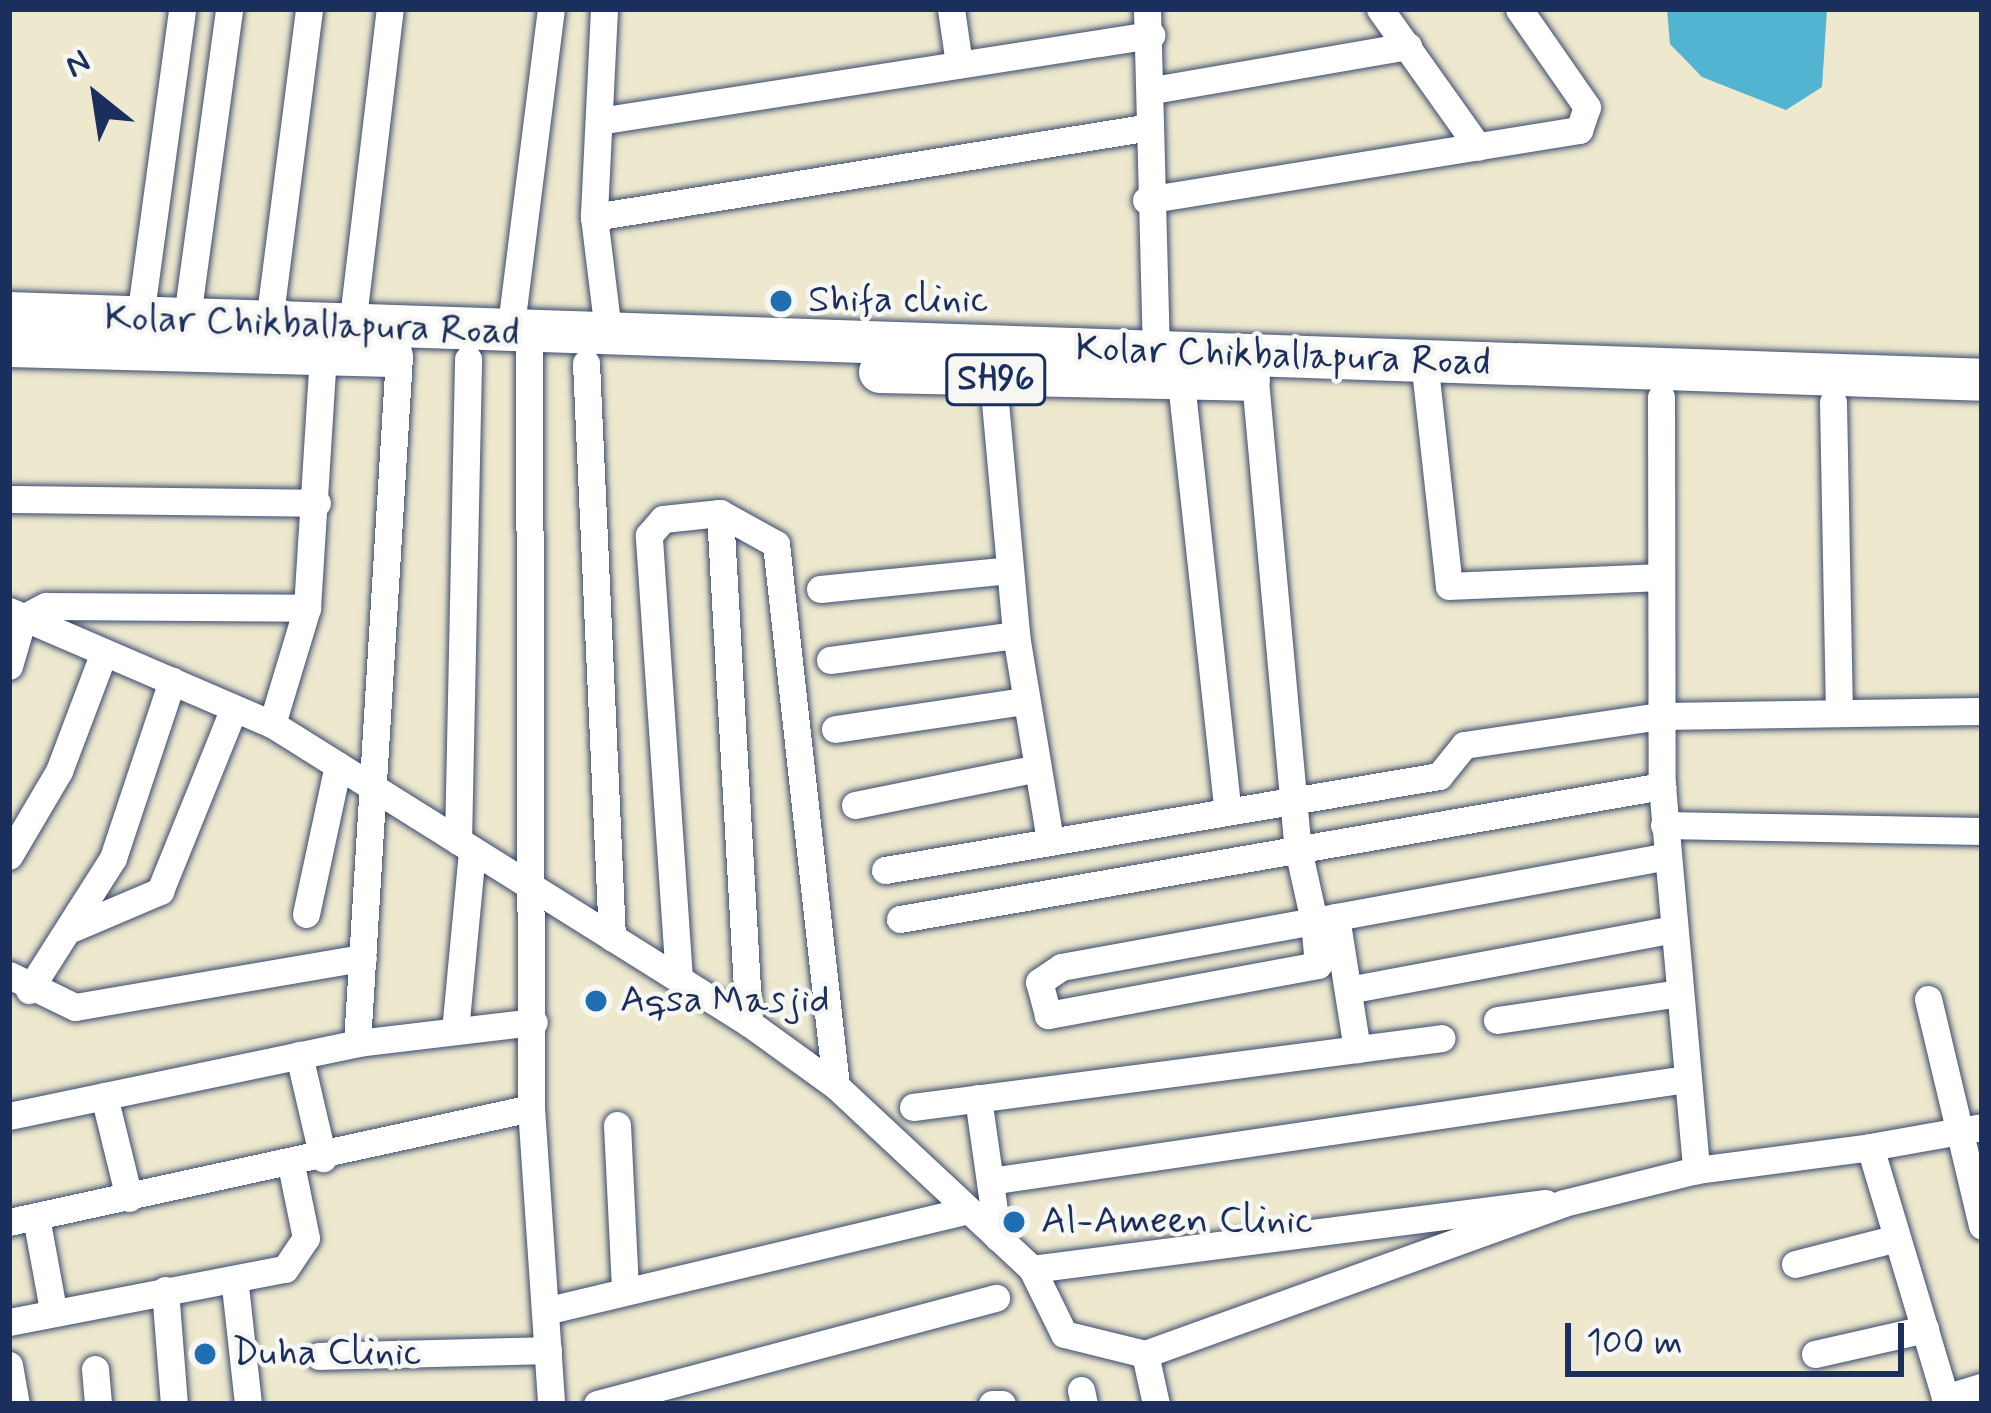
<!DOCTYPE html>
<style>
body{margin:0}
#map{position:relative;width:1991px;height:1413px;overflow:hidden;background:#ede8ce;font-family:Mynerve,sans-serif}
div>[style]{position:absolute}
.water>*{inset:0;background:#52b4d1}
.roads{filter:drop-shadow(0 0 3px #3a4b6f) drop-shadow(0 0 3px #3a4b6f)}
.street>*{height:27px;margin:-13.5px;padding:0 13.5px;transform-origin:13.5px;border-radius:13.5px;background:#fff}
.primary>*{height:42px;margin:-21px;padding:0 21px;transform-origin:21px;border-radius:21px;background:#fff}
.dots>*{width:33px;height:33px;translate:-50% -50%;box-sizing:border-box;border:6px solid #f6f6f2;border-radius:50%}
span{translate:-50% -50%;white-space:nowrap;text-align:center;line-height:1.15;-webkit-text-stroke:9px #f6f6f2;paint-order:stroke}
.shield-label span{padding:3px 9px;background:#f6f6f2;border:3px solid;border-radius:9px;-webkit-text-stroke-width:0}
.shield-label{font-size:36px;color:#1b2f5e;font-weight:700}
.poi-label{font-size:39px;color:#1b2f5e}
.left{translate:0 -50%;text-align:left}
.street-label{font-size:39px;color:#1b2f5e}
.frame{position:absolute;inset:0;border:12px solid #1b2f5e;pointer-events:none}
.north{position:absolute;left:36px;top:36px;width:120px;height:120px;-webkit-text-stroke:9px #f6f6f2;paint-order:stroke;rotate:330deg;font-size:33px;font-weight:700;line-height:48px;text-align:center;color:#1b2f5e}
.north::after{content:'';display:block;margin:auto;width:42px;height:54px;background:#1b2f5e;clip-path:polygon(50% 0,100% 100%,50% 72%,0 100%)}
.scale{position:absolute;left:1565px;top:1323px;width:339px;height:54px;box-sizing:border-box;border:6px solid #1b2f5e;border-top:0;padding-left:15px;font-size:36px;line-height:42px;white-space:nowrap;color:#1b2f5e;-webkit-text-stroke:9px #f6f6f2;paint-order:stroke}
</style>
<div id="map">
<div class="water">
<i style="clip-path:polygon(1667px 9px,1827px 9px,1822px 87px,1786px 110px,1702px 77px,1670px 44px)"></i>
</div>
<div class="roads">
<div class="street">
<i style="left:604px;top:9px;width:208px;rotate:92.8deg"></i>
<i style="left:594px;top:217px;width:123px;rotate:83deg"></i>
<i style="left:951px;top:9px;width:56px;rotate:81.7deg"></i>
<i style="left:1147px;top:9px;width:355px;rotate:88.5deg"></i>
<i style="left:1380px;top:9px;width:169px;rotate:54.6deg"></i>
<i style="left:1153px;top:90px;width:259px;rotate:-9.8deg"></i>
<i style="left:605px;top:120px;width:553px;rotate:-8.85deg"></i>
<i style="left:1146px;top:200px;width:439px;rotate:-9.2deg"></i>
<i style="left:1579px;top:130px;width:24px;rotate:-71deg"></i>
<i style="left:1587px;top:107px;width:119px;rotate:-124.8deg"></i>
<i style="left:594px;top:217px;width:563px;rotate:-9.19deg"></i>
<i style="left:187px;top:317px;width:311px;rotate:-82.2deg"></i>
<i style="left:269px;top:322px;width:316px;rotate:-82.7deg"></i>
<i style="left:352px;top:326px;width:319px;rotate:-83.2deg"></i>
<i style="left:138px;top:332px;width:326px;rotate:-82.2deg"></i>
<i style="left:510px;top:333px;width:327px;rotate:-82.8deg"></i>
<i style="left:529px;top:335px;width:773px;rotate:89.85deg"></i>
<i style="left:531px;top:1108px;width:297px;rotate:86.1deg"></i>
<i style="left:1424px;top:360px;width:227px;rotate:83.7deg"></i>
<i style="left:1449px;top:586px;width:211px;rotate:-2.4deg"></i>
<i style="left:586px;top:363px;width:575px;rotate:87.41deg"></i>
<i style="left:993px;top:380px;width:256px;rotate:84.8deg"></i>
<i style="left:1016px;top:635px;width:209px;rotate:80.6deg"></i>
<i style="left:1255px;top:380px;width:471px;rotate:84.8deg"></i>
<i style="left:1298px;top:849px;width:74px;rotate:77.5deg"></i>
<i style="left:1314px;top:921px;width:44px;rotate:84.8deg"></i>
<i style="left:1318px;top:965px;width:275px;rotate:169.5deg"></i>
<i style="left:1048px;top:1015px;width:34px;rotate:-105deg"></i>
<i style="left:1039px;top:982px;width:27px;rotate:-34deg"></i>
<i style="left:1061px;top:967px;width:257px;rotate:-10.3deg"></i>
<i style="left:1314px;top:921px;width:359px;rotate:-10.4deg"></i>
<i style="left:1181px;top:382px;width:428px;rotate:83.8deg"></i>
<i style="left:1661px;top:397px;width:389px;rotate:89.9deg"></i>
<i style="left:1662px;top:786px;width:386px;rotate:84.9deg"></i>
<i style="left:1696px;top:1170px;width:176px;rotate:-7.5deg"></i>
<i style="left:1870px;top:1147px;width:268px;rotate:73.3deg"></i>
<i style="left:1833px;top:402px;width:311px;rotate:88.9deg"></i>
<i style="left:9px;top:499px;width:308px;rotate:0.7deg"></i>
<i style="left:720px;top:513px;width:511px;rotate:86.75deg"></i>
<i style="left:820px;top:589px;width:190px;rotate:-5.7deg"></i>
<i style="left:9px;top:611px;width:286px;rotate:23.3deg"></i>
<i style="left:272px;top:724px;width:563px;rotate:32.08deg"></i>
<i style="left:749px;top:1023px;width:107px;rotate:35.9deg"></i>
<i style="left:836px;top:1086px;width:268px;rotate:43deg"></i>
<i style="left:1032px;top:1269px;width:72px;rotate:63.8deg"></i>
<i style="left:1064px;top:1334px;width:83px;rotate:13.9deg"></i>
<i style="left:1145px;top:1354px;width:51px;rotate:77.6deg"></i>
<i style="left:830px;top:660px;width:188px;rotate:-7.7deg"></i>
<i style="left:9px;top:666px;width:50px;rotate:-73.7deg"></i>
<i style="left:23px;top:618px;width:26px;rotate:-28deg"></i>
<i style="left:46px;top:606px;width:261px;rotate:0.4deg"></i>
<i style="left:272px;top:724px;width:121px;rotate:-73.2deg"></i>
<i style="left:307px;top:608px;width:254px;rotate:-86.4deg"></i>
<i style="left:835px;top:729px;width:192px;rotate:-8.4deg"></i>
<i style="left:855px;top:805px;width:183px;rotate:-11.4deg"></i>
<i style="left:1664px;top:825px;width:318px;rotate:1.1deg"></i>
<i style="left:458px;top:841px;width:482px;rotate:-88.8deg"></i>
<i style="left:9px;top:856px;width:99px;rotate:-59.5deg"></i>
<i style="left:59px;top:771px;width:127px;rotate:-69.3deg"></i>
<i style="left:885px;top:870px;width:562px;rotate:-9.63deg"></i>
<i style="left:1439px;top:776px;width:40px;rotate:-51deg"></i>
<i style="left:1464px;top:745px;width:199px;rotate:-8.4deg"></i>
<i style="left:1661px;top:716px;width:321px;rotate:-0.9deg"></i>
<i style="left:306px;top:914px;width:152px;rotate:-77.9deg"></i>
<i style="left:1336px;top:917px;width:134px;rotate:81deg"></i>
<i style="left:900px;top:919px;width:774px;rotate:-9.9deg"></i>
<i style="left:73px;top:928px;width:95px;rotate:-23deg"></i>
<i style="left:160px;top:891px;width:197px;rotate:-68deg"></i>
<i style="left:9px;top:975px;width:73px;rotate:25.9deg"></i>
<i style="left:75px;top:1007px;width:292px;rotate:-9.7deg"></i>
<i style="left:679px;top:979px;width:445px;rotate:-93.9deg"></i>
<i style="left:649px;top:535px;width:21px;rotate:-49deg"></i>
<i style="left:663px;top:519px;width:57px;rotate:-6deg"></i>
<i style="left:720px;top:513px;width:64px;rotate:29deg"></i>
<i style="left:776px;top:544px;width:545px;rotate:83.68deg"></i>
<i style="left:29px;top:990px;width:156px;rotate:-57.5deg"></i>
<i style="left:113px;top:858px;width:187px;rotate:-71.6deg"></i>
<i style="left:1348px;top:990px;width:331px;rotate:-10.6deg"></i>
<i style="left:1928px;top:999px;width:233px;rotate:76.6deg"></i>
<i style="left:1497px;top:1020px;width:184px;rotate:-8.4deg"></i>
<i style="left:455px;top:1031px;width:182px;rotate:-84.6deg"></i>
<i style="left:357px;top:1043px;width:687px;rotate:-86.5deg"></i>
<i style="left:299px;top:1055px;width:106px;rotate:76.9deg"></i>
<i style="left:104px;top:1096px;width:105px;rotate:76.2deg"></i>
<i style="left:978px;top:1098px;width:141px;rotate:81.9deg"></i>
<i style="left:913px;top:1107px;width:533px;rotate:-7.43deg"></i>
<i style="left:9px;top:1116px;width:356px;rotate:-11.8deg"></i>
<i style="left:357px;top:1043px;width:178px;rotate:-6.8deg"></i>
<i style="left:617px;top:1125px;width:164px;rotate:87.2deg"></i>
<i style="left:1870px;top:1147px;width:114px;rotate:-10.1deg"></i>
<i style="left:990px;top:1181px;width:703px;rotate:-8.34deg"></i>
<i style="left:36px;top:1217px;width:95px;rotate:79.6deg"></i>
<i style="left:9px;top:1222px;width:534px;rotate:-12.32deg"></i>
<i style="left:1795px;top:1264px;width:105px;rotate:-14.3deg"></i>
<i style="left:1032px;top:1269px;width:518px;rotate:-7.32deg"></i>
<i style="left:235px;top:1286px;width:119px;rotate:83.7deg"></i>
<i style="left:165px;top:1290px;width:114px;rotate:85.5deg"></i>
<i style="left:545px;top:1311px;width:435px;rotate:-13.4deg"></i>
<i style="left:9px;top:1322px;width:281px;rotate:-10.9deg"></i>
<i style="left:285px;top:1269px;width:37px;rotate:-56deg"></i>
<i style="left:306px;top:1238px;width:75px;rotate:-101.6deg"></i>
<i style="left:1145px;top:1354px;width:445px;rotate:-19.8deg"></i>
<i style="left:1564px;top:1203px;width:136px;rotate:-14deg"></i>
<i style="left:1815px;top:1354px;width:113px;rotate:-12.8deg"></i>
<i style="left:319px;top:1356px;width:229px;rotate:-1.5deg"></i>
<i style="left:9px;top:1365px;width:40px;rotate:80deg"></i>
<i style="left:95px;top:1369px;width:35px;rotate:85deg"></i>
<i style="left:1081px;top:1390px;width:14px;rotate:78deg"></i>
<i style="left:1945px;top:1398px;width:39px;rotate:-17deg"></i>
<i style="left:597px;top:1404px;width:413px;rotate:-14.9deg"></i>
<i style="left:992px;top:1404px;width:10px"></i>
</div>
<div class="primary">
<i style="left:9px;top:313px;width:1974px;rotate:1.94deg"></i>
<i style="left:9px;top:346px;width:383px;rotate:1.5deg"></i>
<i style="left:880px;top:372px;width:369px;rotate:1.2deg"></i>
</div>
</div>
<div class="dots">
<i style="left:781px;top:301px;background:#1f6fb2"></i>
<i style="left:596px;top:1001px;background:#1f6fb2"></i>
<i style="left:1014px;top:1222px;background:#1f6fb2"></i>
<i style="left:205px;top:1354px;background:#1f6fb2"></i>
</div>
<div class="shield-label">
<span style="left:996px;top:380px">SH96</span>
</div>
<div class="poi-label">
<span class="left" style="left:808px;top:301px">Shifa clinic</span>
<span class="left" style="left:620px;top:1001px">Aqsa Masjid</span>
<span class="left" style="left:1041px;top:1222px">Al-Ameen Clinic</span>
<span class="left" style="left:232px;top:1354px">Duha Clinic</span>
</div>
<div class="street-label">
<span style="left:312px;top:326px;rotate:2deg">Kolar Chikballapura Road</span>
<span style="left:1283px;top:357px;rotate:2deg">Kolar Chikballapura Road</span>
</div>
<div class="frame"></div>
<div class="north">N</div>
<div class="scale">100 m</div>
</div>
